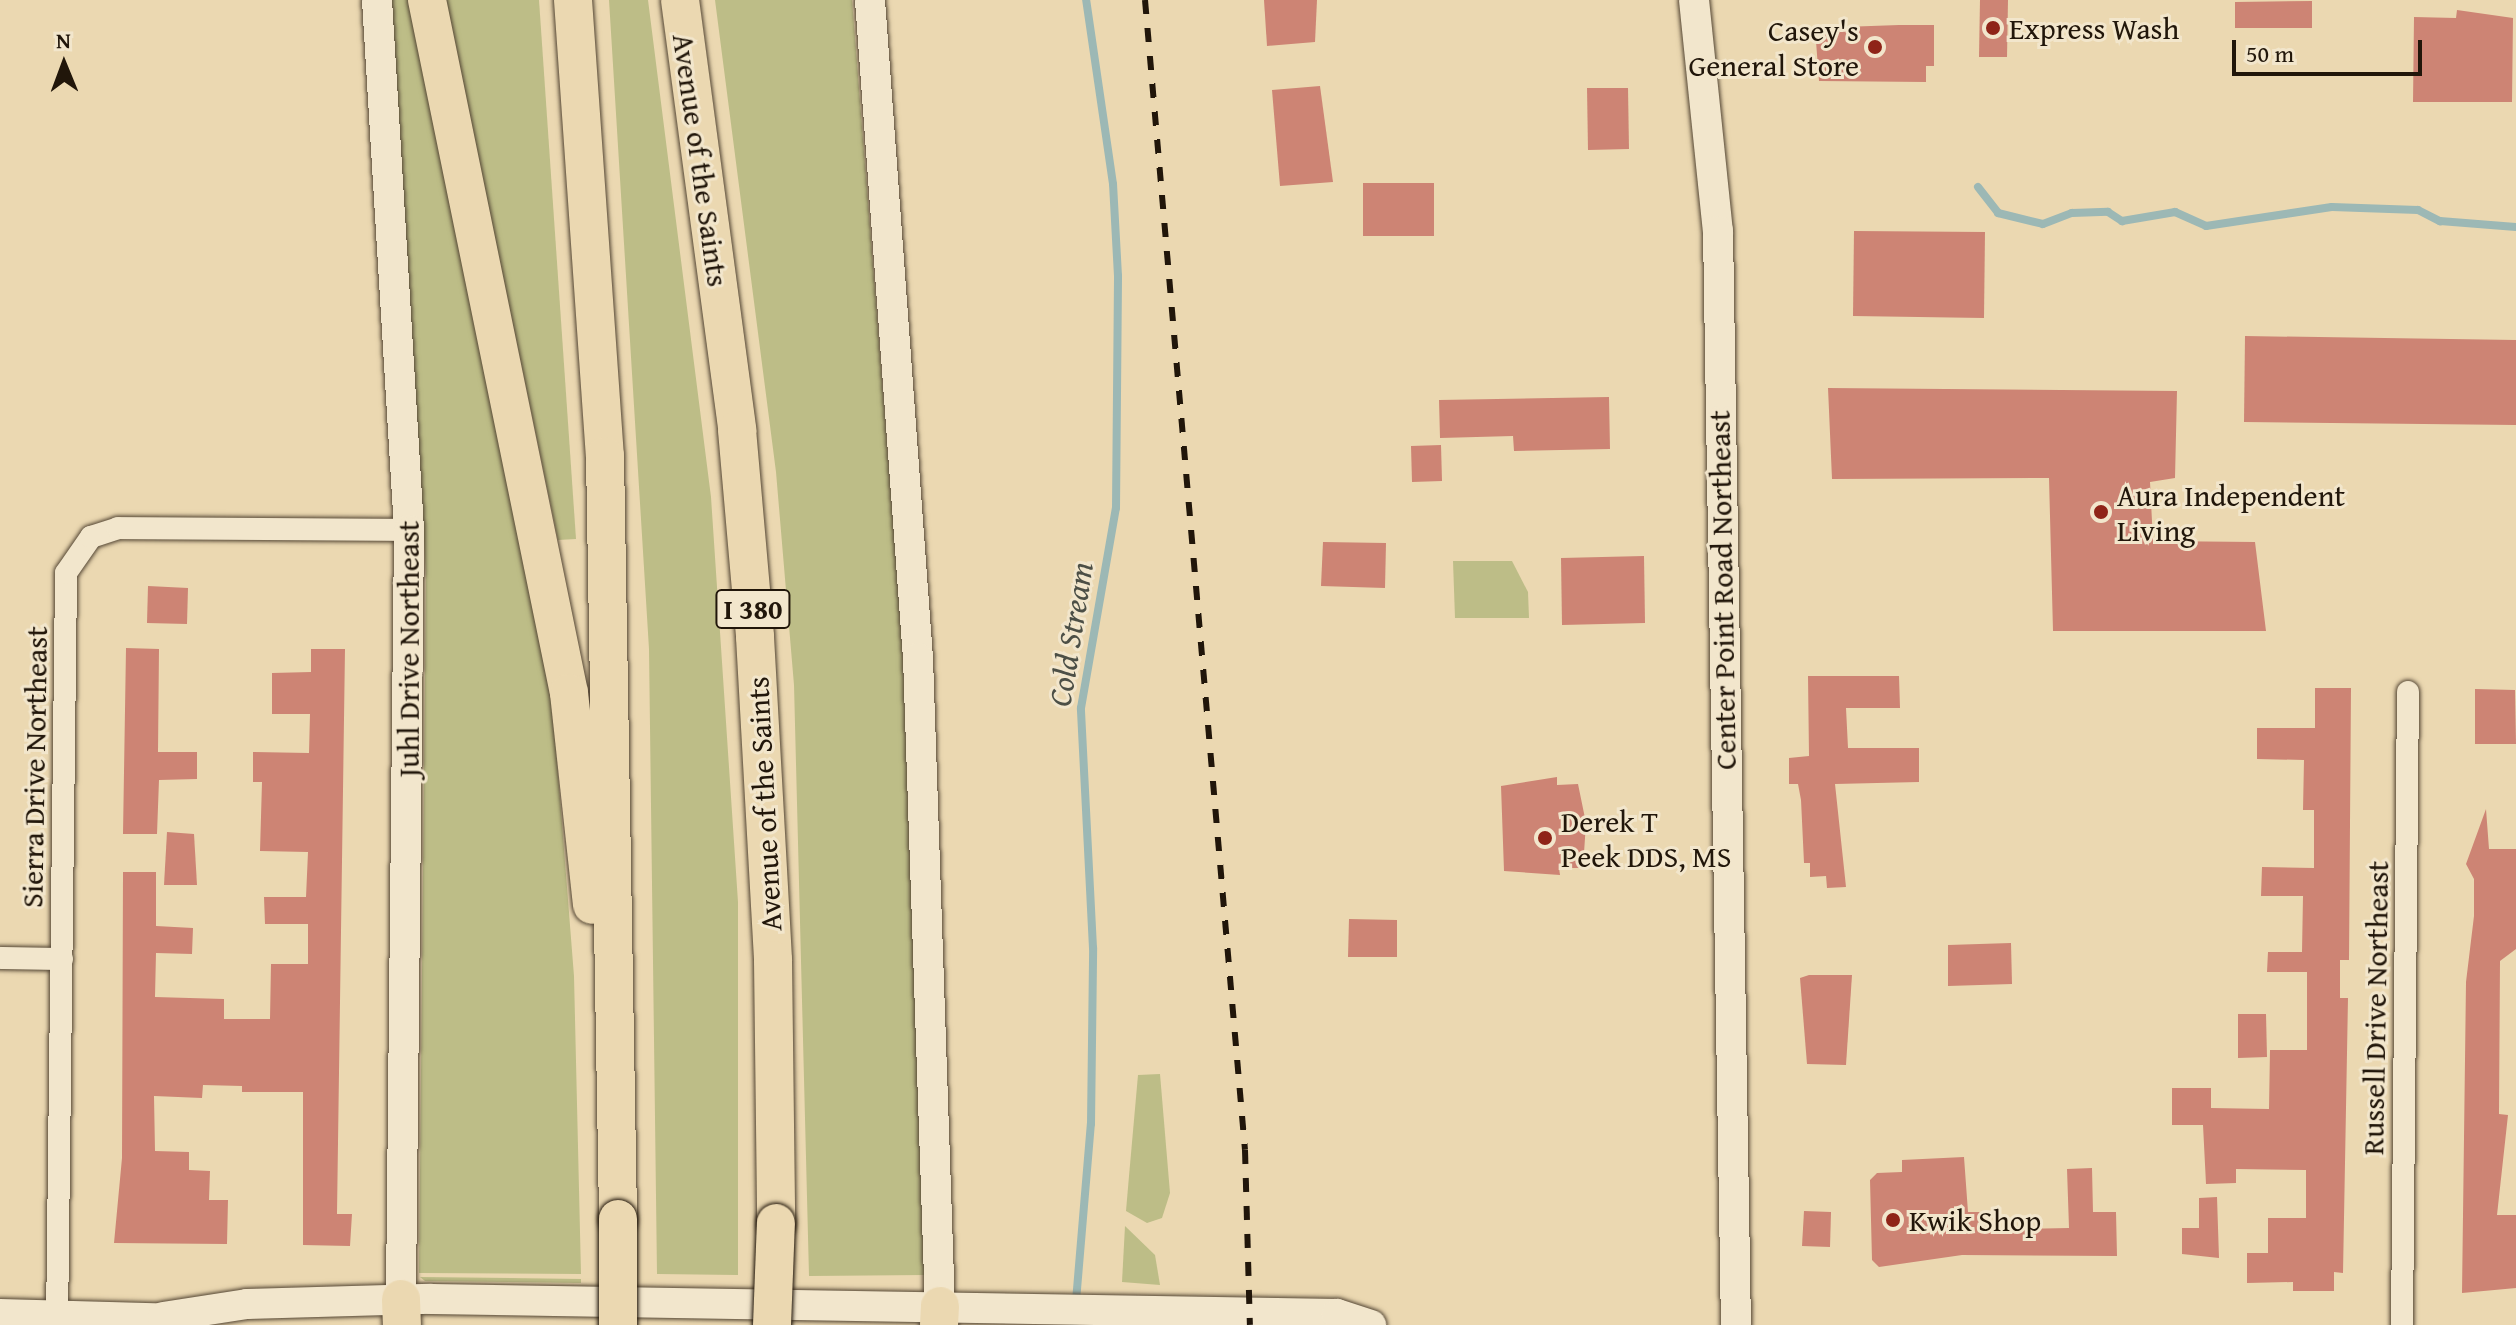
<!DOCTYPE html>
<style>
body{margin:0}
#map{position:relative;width:2516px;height:1325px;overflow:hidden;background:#ebd8b1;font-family:"Gentium Book Plus",serif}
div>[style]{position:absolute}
.green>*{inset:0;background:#bdbd87}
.stream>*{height:8px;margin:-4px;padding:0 4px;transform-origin:4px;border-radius:4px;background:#9cb8b5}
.building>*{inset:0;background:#cd8474}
.roads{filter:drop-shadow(0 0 2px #544634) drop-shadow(0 0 2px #544634)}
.street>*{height:22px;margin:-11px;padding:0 11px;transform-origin:11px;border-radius:11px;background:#f2e6cc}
.secondary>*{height:30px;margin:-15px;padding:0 15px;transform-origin:15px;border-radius:15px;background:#f2e6cc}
.highway>*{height:38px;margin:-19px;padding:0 19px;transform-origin:19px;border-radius:19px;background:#ebd8b1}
.rail>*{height:6px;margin-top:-3px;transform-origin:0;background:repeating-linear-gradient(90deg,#21160a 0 14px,transparent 0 28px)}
.bridges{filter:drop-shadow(0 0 2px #21160a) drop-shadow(0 0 2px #21160a)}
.highway-bridge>*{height:38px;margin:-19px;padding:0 19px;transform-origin:19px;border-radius:19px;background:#ebd8b1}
.dots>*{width:22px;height:22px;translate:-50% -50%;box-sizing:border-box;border:4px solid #f2e6cc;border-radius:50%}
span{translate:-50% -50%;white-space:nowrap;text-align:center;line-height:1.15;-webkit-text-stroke:6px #f2e6cc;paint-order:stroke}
.shield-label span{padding:2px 6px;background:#f2e6cc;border:2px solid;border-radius:6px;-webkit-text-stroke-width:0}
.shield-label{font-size:28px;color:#21160a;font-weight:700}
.poi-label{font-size:30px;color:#21160a}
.left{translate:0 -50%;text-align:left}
.right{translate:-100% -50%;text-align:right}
.street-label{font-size:30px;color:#21160a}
.water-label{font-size:32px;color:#4c4f46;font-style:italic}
.north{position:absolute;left:24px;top:24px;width:80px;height:80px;-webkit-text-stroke:6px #f2e6cc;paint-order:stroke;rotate:359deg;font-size:22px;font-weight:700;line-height:32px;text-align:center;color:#21160a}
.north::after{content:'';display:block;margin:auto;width:28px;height:36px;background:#21160a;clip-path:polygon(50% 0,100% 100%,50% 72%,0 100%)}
.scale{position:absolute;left:2232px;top:40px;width:190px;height:36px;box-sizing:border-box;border:4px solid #21160a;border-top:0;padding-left:10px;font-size:24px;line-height:28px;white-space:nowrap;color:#21160a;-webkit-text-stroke:6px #f2e6cc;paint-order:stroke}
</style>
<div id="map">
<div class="green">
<i style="clip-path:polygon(389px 0,412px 0,553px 710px,574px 976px,581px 1274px,419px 1273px,426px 572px)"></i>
<i style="clip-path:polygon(445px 0,539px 0,576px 539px,558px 540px)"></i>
<i style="clip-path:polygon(609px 0,648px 0,711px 497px,738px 902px,738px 1275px,657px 1274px,649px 649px)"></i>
<i style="clip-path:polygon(715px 0,852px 0,902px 633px,925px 1275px,809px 1276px,794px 685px,776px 472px)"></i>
<i style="clip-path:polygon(1453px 561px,1512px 561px,1528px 592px,1529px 618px,1455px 618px)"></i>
<i style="clip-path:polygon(1160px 1074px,1170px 1193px,1162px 1218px,1147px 1223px,1126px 1211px,1129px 1176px,1138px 1075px)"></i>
<i style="clip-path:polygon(1125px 1226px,1155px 1255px,1160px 1285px,1122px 1282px)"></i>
<i style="clip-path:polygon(420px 1277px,581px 1279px,581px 1283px,425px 1281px)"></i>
</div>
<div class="stream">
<i style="left:1978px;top:187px;width:33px;rotate:52deg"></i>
<i style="left:1998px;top:213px;width:46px;rotate:13.7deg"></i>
<i style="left:2043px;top:224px;width:31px;rotate:-21deg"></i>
<i style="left:2072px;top:213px;width:36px;rotate:-2deg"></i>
<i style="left:2108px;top:212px;width:17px;rotate:33deg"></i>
<i style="left:2122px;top:221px;width:54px;rotate:-9.6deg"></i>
<i style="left:2175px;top:212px;width:34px;rotate:24deg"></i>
<i style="left:2206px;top:226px;width:127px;rotate:-8.6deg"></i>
<i style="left:2332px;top:207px;width:86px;rotate:2deg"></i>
<i style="left:2418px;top:210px;width:25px;rotate:27deg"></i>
<i style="left:2440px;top:221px;width:76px;rotate:4.5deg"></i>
<i style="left:1074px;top:1325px;width:202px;rotate:-85.2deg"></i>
<i style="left:1091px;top:1124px;width:176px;rotate:-89.3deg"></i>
<i style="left:1093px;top:948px;width:240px;rotate:-92.9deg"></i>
<i style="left:1081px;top:708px;width:203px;rotate:-80.1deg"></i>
<i style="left:1116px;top:508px;width:232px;rotate:-89.5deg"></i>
<i style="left:1118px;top:276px;width:92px;rotate:-93.1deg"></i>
<i style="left:1113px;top:184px;width:186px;rotate:-98.3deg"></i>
</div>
<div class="building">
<i style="clip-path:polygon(1264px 0,1317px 0,1315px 42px,1267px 46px)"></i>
<i style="clip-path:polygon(1980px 0,2008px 0,2007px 57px,1979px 57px)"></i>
<i style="clip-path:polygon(2312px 1px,2312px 28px,2235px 28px,2235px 2px)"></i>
<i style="clip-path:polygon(2457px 10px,2513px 18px,2512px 102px,2413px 102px,2414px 17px,2456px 18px)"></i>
<i style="clip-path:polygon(1899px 25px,1934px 25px,1934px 66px,1926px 66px,1926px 82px,1819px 81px,1815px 28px)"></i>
<i style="clip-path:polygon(1320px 86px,1333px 182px,1280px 186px,1272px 90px)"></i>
<i style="clip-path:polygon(1587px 88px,1628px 88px,1629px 149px,1588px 150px)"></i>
<i style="clip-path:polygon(1363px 183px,1434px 183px,1434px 236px,1363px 236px)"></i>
<i style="clip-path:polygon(1854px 231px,1985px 232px,1984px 318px,1853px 316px)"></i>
<i style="clip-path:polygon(2245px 336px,2516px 340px,2516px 425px,2244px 422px)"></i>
<i style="clip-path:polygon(1828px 388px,2177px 391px,2175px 478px,2150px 482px,2153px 541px,2255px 542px,2266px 631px,2053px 631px,2049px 478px,1832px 479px)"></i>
<i style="clip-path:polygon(1609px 397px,1610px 449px,1514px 451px,1513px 436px,1440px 438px,1439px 400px)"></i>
<i style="clip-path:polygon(1441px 445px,1442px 481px,1412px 482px,1411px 446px)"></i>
<i style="clip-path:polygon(1323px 542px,1386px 543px,1385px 588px,1321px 586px)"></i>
<i style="clip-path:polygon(1644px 556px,1645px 623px,1562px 625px,1561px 558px)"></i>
<i style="clip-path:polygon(148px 586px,188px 588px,187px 624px,147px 623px)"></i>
<i style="clip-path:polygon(126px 648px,159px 649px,158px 752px,197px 752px,197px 779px,159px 780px,157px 834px,123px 834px)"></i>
<i style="clip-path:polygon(311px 649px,345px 649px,337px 1214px,352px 1214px,350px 1246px,303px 1245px,303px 1092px,242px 1092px,242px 1086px,203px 1085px,202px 1098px,154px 1096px,155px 1151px,189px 1152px,189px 1170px,210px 1171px,209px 1200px,228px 1200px,227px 1244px,114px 1243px,122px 1158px,123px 872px,156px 872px,156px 926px,193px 928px,192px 954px,156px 953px,155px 997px,224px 999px,224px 1019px,270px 1019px,271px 964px,308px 964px,308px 924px,265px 924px,264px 897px,306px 897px,308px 852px,260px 851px,262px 782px,253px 782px,253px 752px,309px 753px,310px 714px,272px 714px,272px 673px,311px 672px)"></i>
<i style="clip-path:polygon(1808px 676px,1899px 676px,1900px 708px,1846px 708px,1848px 748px,1919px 748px,1919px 782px,1835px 784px,1846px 887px,1827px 888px,1826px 876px,1810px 877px,1810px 863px,1804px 863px,1801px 800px,1798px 784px,1789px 784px,1789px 758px,1809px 756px)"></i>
<i style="clip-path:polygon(2315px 688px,2351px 688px,2349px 960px,2340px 960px,2340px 998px,2348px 998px,2343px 1273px,2334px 1272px,2334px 1291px,2293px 1291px,2293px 1282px,2247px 1283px,2247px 1253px,2268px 1253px,2268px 1218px,2306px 1218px,2306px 1170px,2236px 1169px,2236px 1183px,2206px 1184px,2203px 1125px,2172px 1125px,2172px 1088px,2211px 1088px,2211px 1108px,2269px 1109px,2270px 1050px,2307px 1050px,2307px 972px,2267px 972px,2268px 952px,2302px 952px,2303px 896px,2261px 896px,2262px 867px,2314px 868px,2314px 810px,2303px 810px,2304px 760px,2257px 759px,2257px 728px,2315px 728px)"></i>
<i style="clip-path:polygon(2475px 689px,2515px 690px,2516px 744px,2475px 744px)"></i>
<i style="clip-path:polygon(1557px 777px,1557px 785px,1578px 784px,1586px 823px,1583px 868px,1559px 868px,1560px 875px,1504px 871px,1501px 786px)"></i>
<i style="clip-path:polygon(2486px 809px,2489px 849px,2516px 849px,2516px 949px,2500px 961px,2499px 1114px,2508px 1115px,2497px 1215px,2516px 1215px,2516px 1288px,2462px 1293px,2466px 982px,2474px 916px,2474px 879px,2466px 864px)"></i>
<i style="clip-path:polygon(167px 832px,194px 834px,197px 885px,164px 885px)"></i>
<i style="clip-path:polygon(1349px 919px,1397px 920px,1397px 957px,1348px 957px)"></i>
<i style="clip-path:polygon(2011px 943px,2012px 984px,1948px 986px,1948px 945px)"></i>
<i style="clip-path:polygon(1809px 975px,1852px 975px,1846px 1065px,1807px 1064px,1800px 978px)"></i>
<i style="clip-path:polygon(2238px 1014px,2266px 1014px,2267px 1057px,2238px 1058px)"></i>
<i style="clip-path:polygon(1964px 1157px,1968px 1212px,1980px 1212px,1980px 1230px,2069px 1228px,2067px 1169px,2092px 1168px,2093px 1212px,2116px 1212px,2117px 1256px,1962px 1255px,1879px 1267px,1872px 1260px,1870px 1180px,1877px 1173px,1902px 1172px,1902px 1160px)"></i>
<i style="clip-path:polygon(2217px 1197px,2219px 1258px,2182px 1254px,2182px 1228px,2199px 1228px,2199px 1198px)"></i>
<i style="clip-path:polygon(1804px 1211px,1831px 1212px,1830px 1247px,1802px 1246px)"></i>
</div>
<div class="roads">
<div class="street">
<i style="left:0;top:958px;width:62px;rotate:0.9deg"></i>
<i style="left:57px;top:1325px;width:752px;rotate:-89.31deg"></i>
<i style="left:66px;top:573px;width:44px;rotate:-55.2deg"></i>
<i style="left:91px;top:537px;width:28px;rotate:-18deg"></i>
<i style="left:118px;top:528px;width:291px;rotate:0.4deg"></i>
<i style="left:2402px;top:1325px;width:633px;rotate:-89.46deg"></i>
</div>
<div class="secondary">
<i style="left:377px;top:0;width:531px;rotate:86.54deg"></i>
<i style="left:409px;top:530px;width:769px;rotate:90.6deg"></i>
<i style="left:870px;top:0;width:660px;rotate:85.83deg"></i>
<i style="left:918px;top:658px;width:648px;rotate:88.06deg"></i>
<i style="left:1694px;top:0;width:232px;rotate:84.1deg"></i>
<i style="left:1718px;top:231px;width:1094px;rotate:89.06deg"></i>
<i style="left:0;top:1314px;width:182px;rotate:1.6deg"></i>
<i style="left:163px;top:1317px;width:85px;rotate:-8.8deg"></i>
<i style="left:247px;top:1304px;width:184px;rotate:-1.6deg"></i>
<i style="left:431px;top:1299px;width:906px;rotate:0.95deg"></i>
<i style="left:1337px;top:1314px;width:36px;rotate:18deg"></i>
</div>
<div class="highway">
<i style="left:427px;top:0;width:707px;rotate:78.42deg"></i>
<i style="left:569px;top:693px;width:213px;rotate:83.8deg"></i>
<i style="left:573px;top:0;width:457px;rotate:86deg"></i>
<i style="left:605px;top:456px;width:763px;rotate:89.02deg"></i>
<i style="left:680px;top:0;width:434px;rotate:82.4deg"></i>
<i style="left:737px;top:430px;width:208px;rotate:85deg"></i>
<i style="left:755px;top:637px;width:324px;rotate:86.8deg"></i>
<i style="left:773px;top:960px;width:263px;rotate:89.3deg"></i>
<i style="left:401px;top:1299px;width:26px;rotate:88deg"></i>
<i style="left:939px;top:1325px;width:19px;rotate:-87deg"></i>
</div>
</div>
<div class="rail">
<i style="left:1145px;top:0;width:1154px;rotate:85.03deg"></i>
<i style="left:1245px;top:1150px;width:175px;rotate:88.4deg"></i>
</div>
<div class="bridges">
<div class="highway-bridge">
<i style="left:618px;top:1325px;width:106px;rotate:-90deg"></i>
<i style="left:772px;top:1325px;width:102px;rotate:-87.8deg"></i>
</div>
</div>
<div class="dots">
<i style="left:1993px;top:28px;background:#8f2418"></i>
<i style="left:1875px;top:47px;background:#8f2418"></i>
<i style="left:2101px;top:512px;background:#8f2418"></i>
<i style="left:1545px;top:838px;background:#8f2418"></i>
<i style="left:1893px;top:1220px;background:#8f2418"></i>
</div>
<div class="shield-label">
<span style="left:753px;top:609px">I 380</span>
</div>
<div class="poi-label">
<span class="left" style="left:2009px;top:28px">Express Wash</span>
<span class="right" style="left:1859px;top:47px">Casey's<br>General Store</span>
<span class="left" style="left:2117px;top:512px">Aura Independent<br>Living</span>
<span class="left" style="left:1561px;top:838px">Derek T<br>Peek DDS, MS</span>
<span class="left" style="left:1909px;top:1220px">Kwik Shop</span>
</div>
<div class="street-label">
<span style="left:701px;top:160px;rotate:82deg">Avenue of the Saints</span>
<span style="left:1722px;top:590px;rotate:-91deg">Center Point Road Northeast</span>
<span style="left:408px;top:649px;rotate:-90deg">Juhl Drive Northeast</span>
<span style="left:34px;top:767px;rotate:-89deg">Sierra Drive Northeast</span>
<span style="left:764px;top:804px;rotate:-93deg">Avenue of the Saints</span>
<span style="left:2375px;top:1008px;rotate:-89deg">Russell Drive Northeast</span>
</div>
<div class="water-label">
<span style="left:1071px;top:634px;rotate:-81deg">Cold Stream</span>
</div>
<div class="north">N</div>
<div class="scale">50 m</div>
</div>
